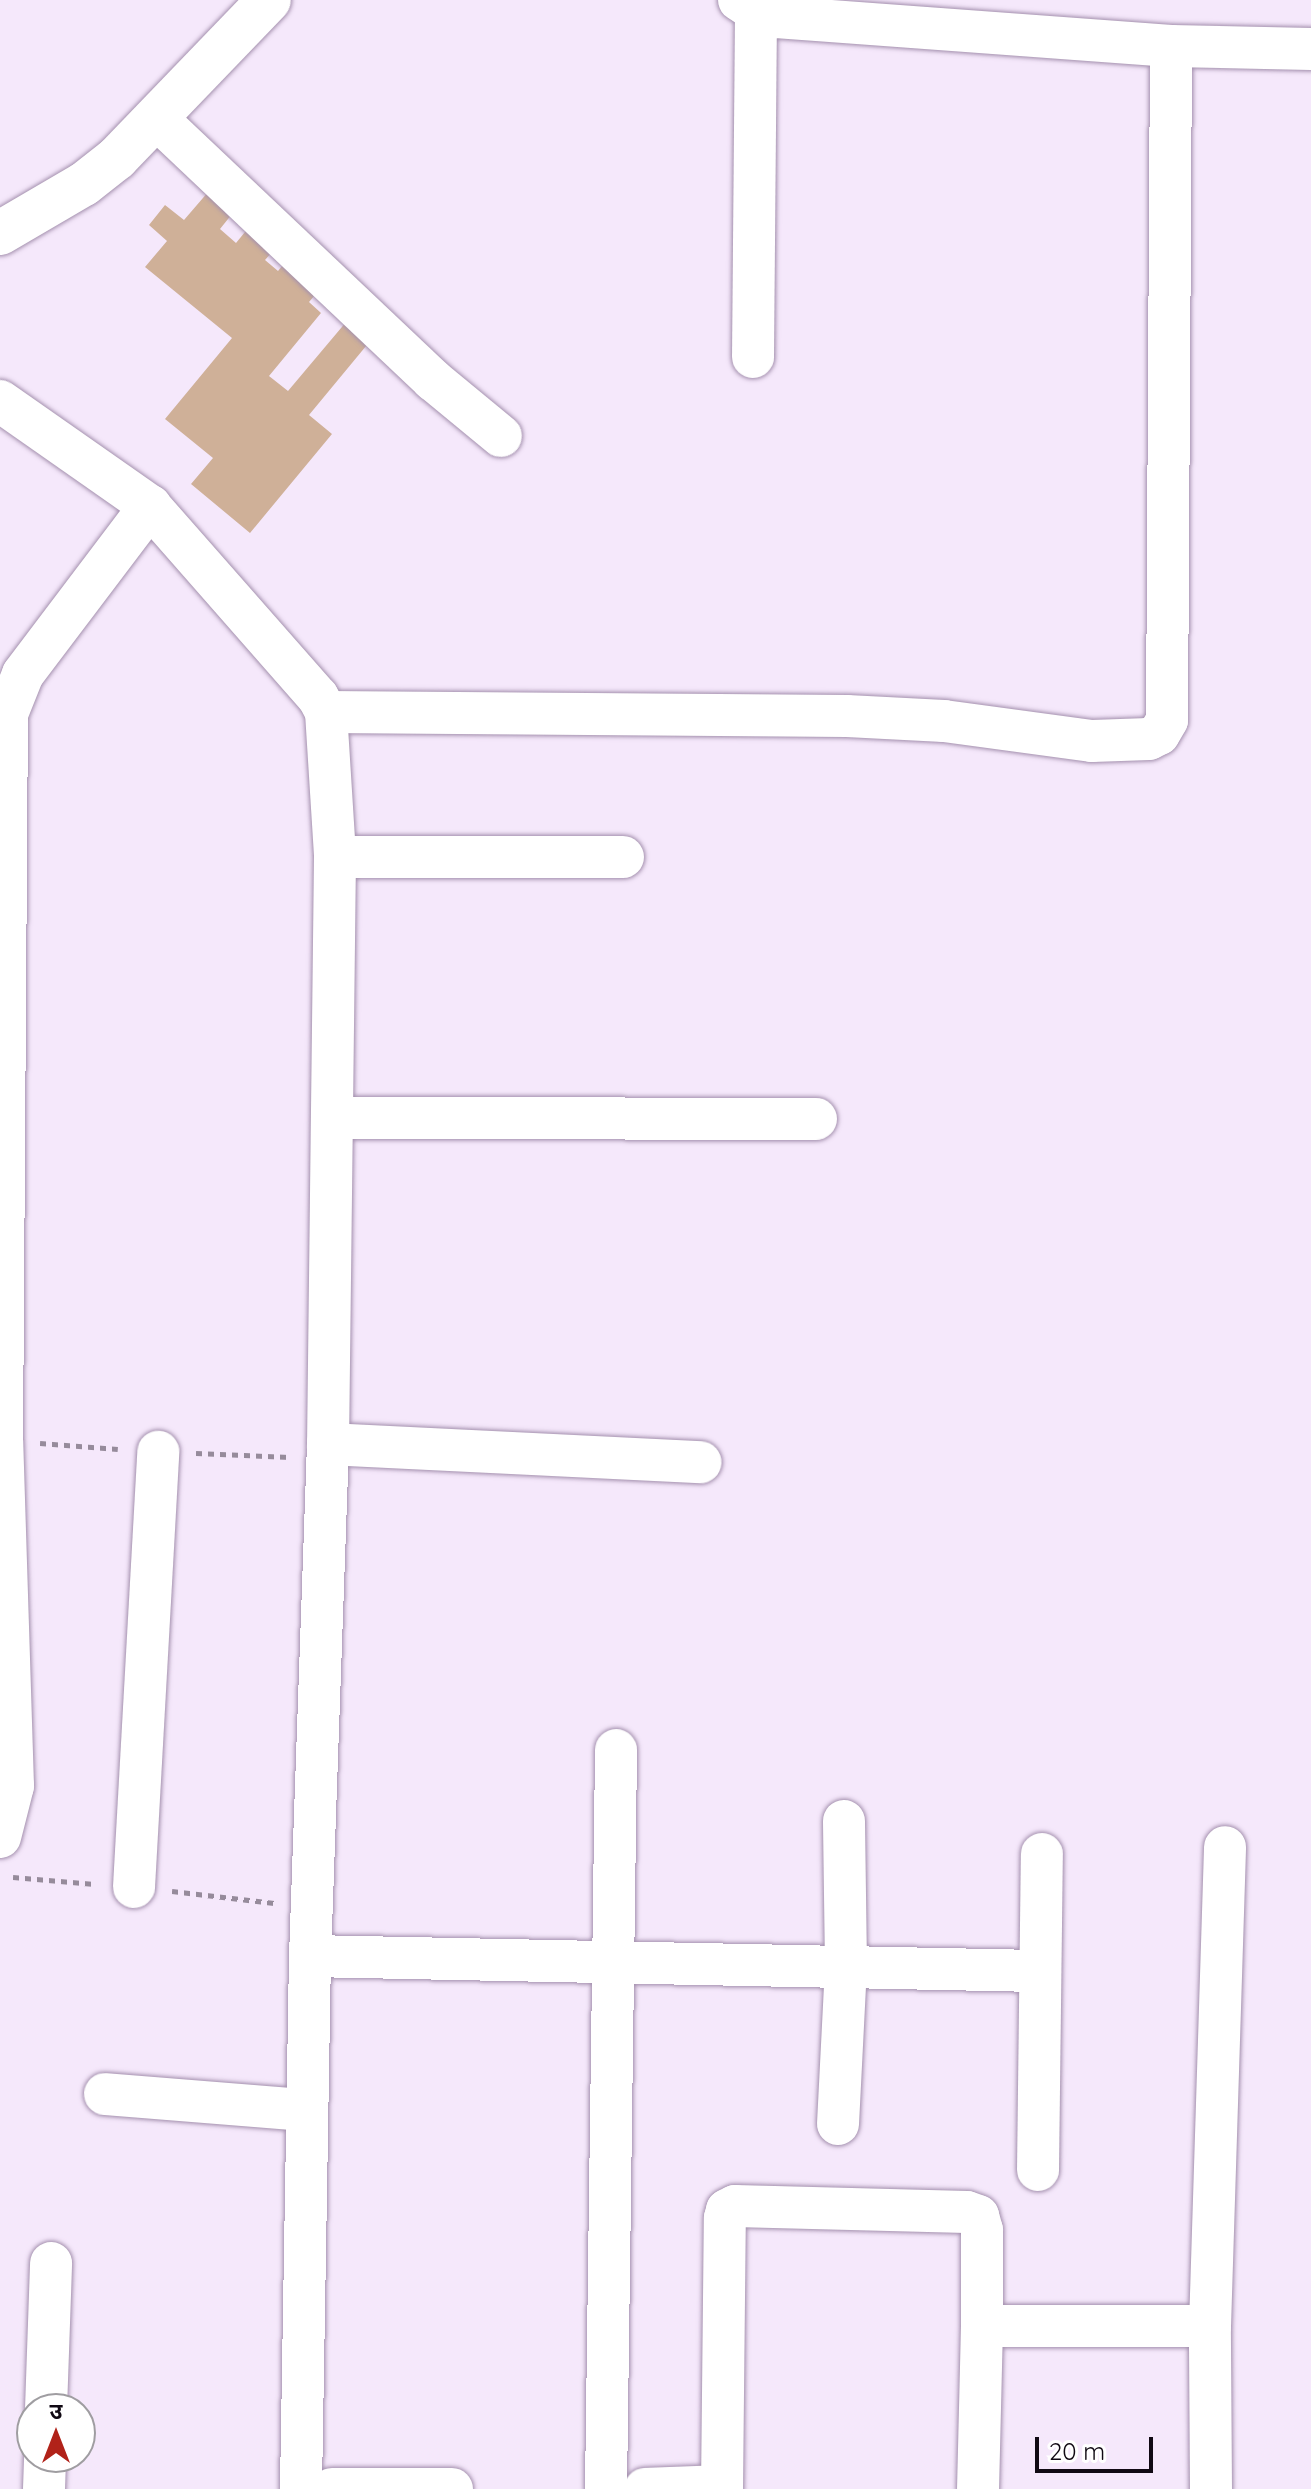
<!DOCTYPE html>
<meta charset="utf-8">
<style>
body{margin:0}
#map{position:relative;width:1311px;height:2489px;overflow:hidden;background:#f5e8fb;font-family:Quicksand,"Noto Sans Devanagari",sans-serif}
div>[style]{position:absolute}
.building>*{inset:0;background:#cfb098}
.path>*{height:5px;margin-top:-2.5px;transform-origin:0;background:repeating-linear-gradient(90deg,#968b9b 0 6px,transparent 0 12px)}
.roads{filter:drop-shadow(0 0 2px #a490ae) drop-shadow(0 0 2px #a490ae)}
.minor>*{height:42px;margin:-21px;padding:0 21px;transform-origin:21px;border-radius:21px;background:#fff}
.secondary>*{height:44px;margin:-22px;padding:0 22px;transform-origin:22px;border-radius:22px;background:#fff}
span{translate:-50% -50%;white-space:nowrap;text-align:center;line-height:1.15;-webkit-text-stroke:7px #fff;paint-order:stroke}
.north{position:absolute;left:16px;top:2393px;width:80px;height:80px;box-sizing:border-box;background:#fff;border:2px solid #9f9da1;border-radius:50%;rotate:0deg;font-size:22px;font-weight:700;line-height:32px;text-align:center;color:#100913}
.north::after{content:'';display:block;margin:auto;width:28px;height:36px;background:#b12219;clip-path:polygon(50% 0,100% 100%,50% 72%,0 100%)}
.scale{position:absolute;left:1035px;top:2437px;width:118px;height:36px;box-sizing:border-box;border:4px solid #100913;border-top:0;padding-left:10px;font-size:24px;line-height:28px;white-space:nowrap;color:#100913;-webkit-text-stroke:6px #fff;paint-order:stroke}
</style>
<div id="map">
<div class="building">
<i style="clip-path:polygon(215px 184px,240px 204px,220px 229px,236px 243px,254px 221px,280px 243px,265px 260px,278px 271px,292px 254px,326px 282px,309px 302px,321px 313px,269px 376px,288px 391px,352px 315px,376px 334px,309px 415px,332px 434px,250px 533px,191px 484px,213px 458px,165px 419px,232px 338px,145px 267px,167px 241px,149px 225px,165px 205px,184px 220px)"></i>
</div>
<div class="path">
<i style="left:40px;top:1443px;width:78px;rotate:4.4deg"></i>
<i style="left:196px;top:1453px;width:94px;rotate:2.4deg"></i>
<i style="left:13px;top:1877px;width:82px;rotate:4.9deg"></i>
<i style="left:172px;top:1891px;width:103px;rotate:6.7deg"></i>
</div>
<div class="roads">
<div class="minor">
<i style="left:739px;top:0;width:20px;rotate:33deg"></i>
<i style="left:756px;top:11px;width:21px;rotate:17deg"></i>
<i style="left:776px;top:17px;width:396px;rotate:4.2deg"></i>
<i style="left:1171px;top:46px;width:140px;rotate:1.2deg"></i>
<i style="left:157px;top:119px;width:380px;rotate:43.4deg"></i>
<i style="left:433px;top:380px;width:88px;rotate:39.5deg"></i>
<i style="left:753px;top:357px;width:346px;rotate:-89.5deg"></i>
<i style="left:0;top:401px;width:183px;rotate:35deg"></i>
<i style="left:150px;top:506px;width:254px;rotate:48.7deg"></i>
<i style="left:318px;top:697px;width:17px;rotate:62deg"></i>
<i style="left:326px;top:712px;width:145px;rotate:86.4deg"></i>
<i style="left:335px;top:857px;width:587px;rotate:90.68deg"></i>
<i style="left:328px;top:1444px;width:512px;rotate:92.01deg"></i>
<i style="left:310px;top:1956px;width:533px;rotate:90.97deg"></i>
<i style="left:326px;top:712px;width:521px;rotate:0.44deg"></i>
<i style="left:847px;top:716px;width:97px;rotate:3deg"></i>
<i style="left:944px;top:721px;width:149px;rotate:7.7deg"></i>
<i style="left:1092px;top:741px;width:57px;rotate:-2deg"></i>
<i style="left:1149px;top:739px;width:11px;rotate:-27deg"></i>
<i style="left:1159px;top:734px;width:16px;rotate:-60deg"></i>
<i style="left:1167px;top:720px;width:674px;rotate:-89.66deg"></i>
<i style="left:335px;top:857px;width:288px"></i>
<i style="left:332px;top:1118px;width:484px;rotate:0.1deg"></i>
<i style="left:328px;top:1444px;width:373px;rotate:2.8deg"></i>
<i style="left:0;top:1837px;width:53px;rotate:-75.7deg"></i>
<i style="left:13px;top:1786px;width:345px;rotate:-91.8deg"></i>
<i style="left:2px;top:1441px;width:727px;rotate:-89.61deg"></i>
<i style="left:7px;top:714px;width:43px;rotate:-68.2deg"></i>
<i style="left:23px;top:674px;width:211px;rotate:-52.9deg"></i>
<i style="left:134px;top:1887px;width:436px;rotate:-86.8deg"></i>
<i style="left:310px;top:1956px;width:728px;rotate:1.18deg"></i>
<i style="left:105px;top:2094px;width:202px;rotate:4.6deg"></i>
<i style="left:838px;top:2124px;width:158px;rotate:-87.1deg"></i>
<i style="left:846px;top:1966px;width:145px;rotate:-90.8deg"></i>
<i style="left:1038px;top:2170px;width:316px;rotate:-89.3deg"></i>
<i style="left:982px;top:2326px;width:228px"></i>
<i style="left:46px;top:2409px;width:146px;rotate:-88deg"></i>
<i style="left:44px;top:2489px;width:32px;rotate:-88deg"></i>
<i style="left:332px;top:2489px;width:120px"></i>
<i style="left:606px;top:2489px;width:739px;rotate:-89.22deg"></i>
<i style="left:645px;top:2489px;width:77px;rotate:-2.2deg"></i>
<i style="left:722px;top:2489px;width:271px;rotate:-89.4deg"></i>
<i style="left:725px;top:2218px;width:8px;rotate:-76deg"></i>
<i style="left:727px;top:2210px;width:9px;rotate:-27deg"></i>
<i style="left:735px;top:2206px;width:232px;rotate:1.5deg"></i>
<i style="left:967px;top:2212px;width:12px;rotate:20deg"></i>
<i style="left:978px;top:2216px;width:15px;rotate:74deg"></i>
<i style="left:982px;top:2230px;width:96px;rotate:90deg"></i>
<i style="left:982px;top:2326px;width:163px;rotate:91.4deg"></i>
<i style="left:1211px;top:2489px;width:163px;rotate:-90.4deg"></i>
<i style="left:1210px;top:2326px;width:479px;rotate:-88.2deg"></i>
</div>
<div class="secondary">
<i style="left:0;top:233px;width:97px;rotate:-30.3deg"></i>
<i style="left:84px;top:184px;width:42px;rotate:-38.2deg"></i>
<i style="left:117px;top:158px;width:219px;rotate:-46.1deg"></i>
</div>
</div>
<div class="north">उ</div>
<div class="scale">20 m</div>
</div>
